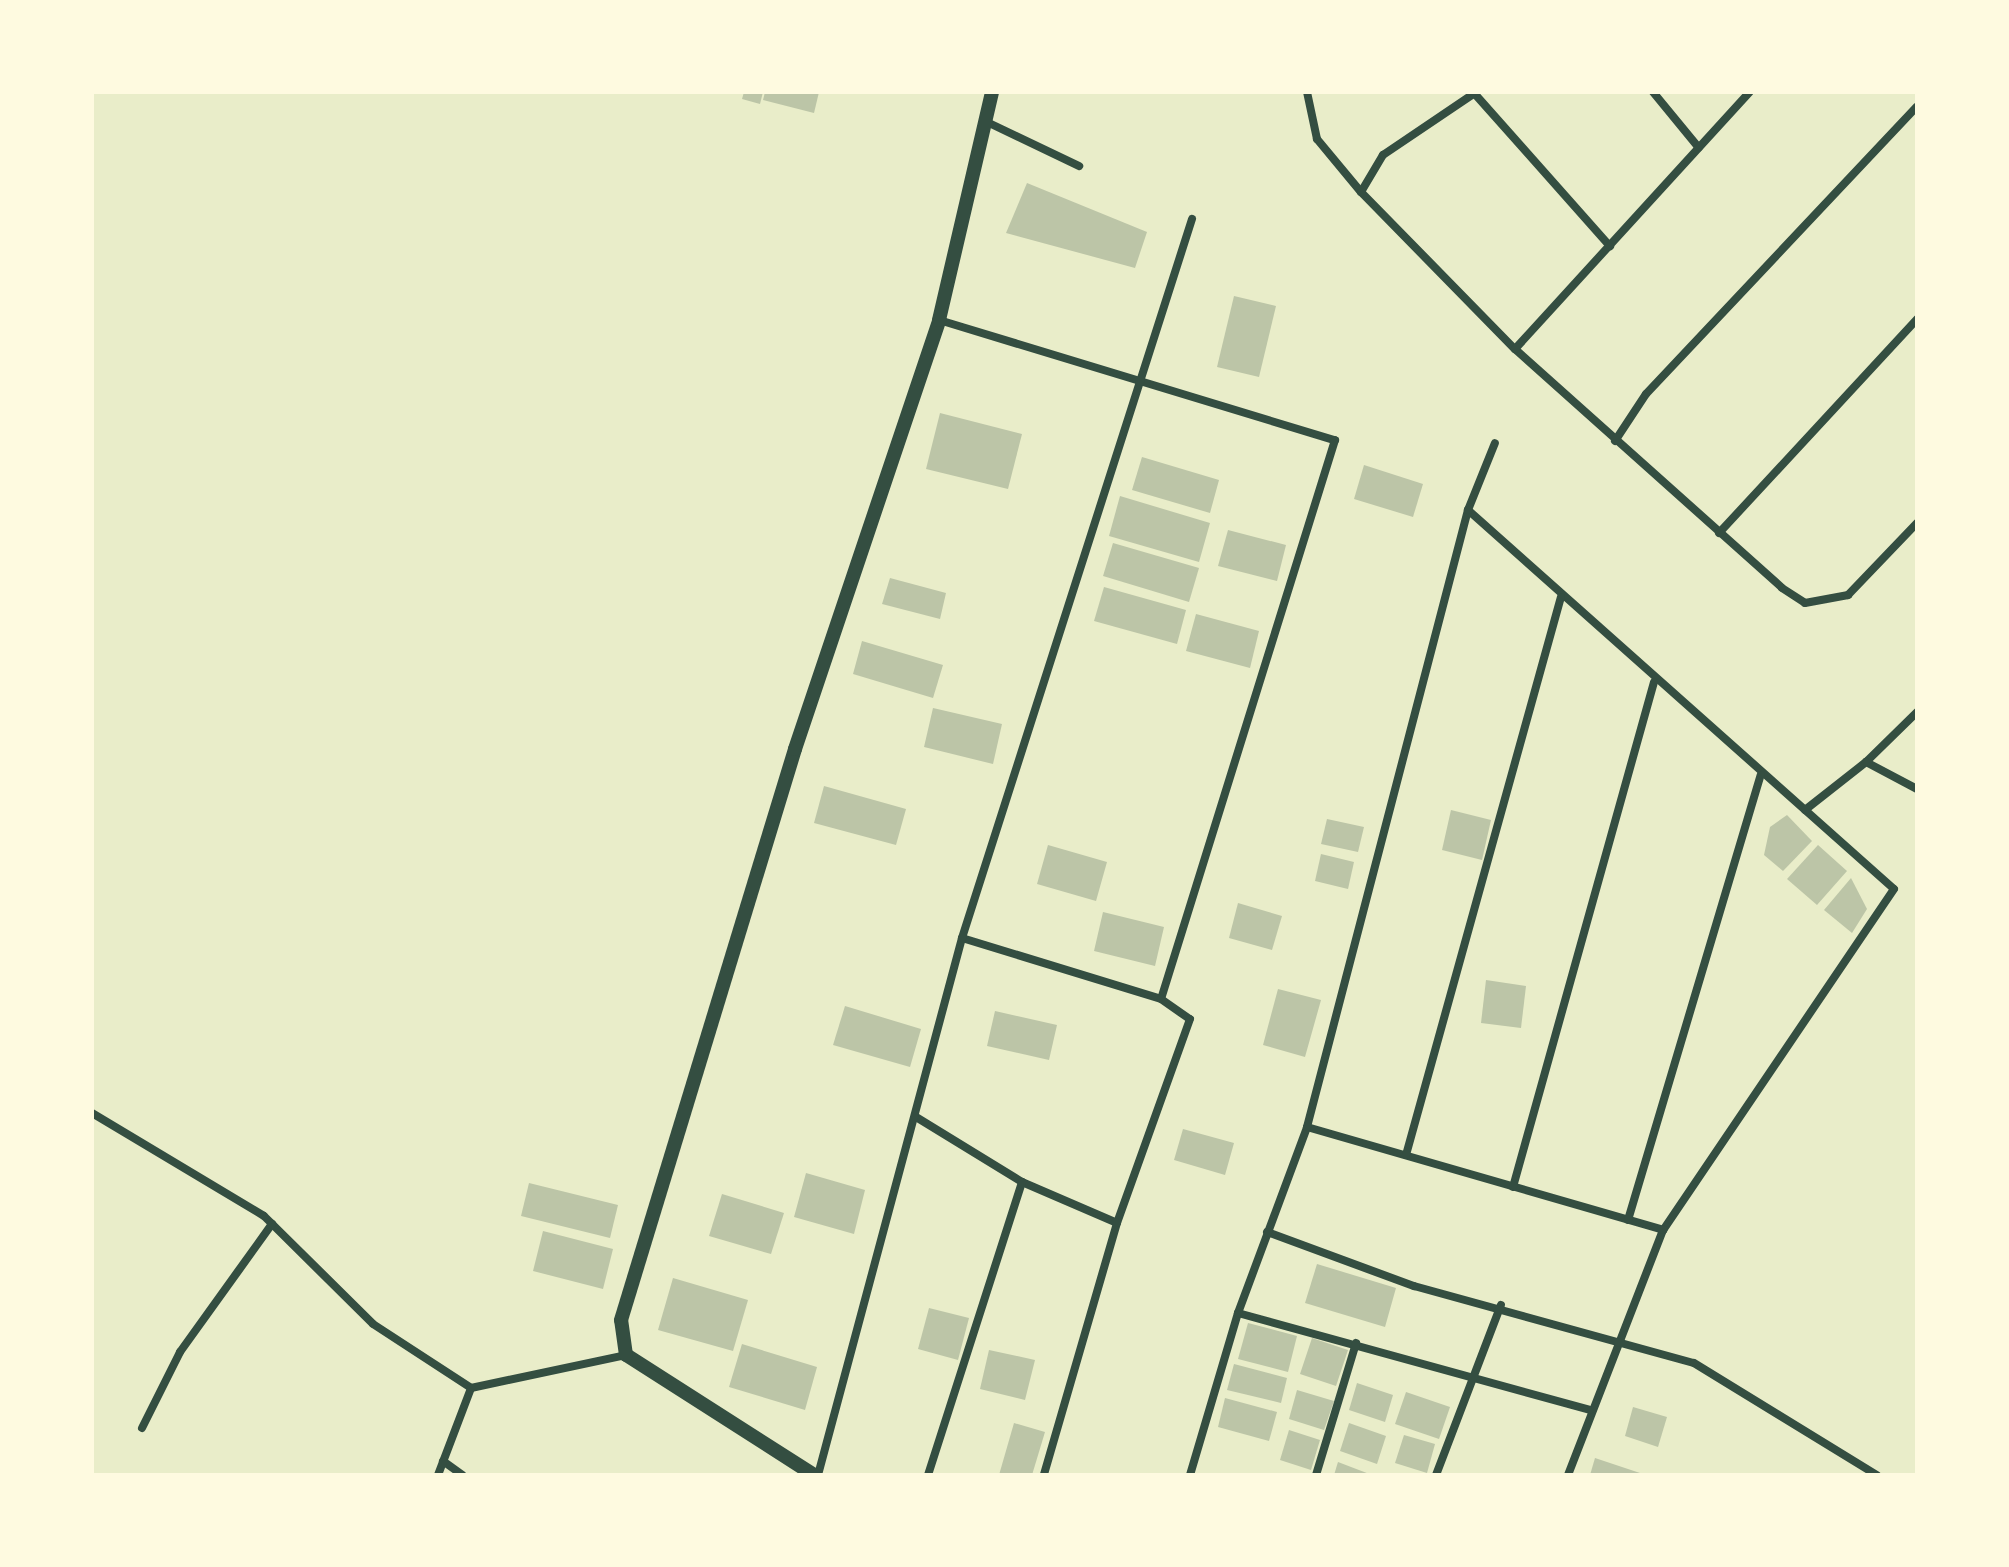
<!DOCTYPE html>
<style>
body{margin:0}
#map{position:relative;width:2009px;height:1567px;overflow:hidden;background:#e9edc9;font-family:Roboto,sans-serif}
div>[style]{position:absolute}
.building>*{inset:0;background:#bcc5a7}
.minor>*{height:8px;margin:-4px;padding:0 4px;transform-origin:4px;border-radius:4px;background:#344e41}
.tertiary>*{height:14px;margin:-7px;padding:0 7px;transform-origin:7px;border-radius:7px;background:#344e41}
span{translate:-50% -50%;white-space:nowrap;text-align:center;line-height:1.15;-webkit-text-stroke:7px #fefae0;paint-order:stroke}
.frame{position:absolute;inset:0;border:94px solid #fefae0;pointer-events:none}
</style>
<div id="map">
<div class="building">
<i style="clip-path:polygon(744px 92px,763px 92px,760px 104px,742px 99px)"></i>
<i style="clip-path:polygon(765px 92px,819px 92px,814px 113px,763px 100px)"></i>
<i style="clip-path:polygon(1027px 183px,1147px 232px,1135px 268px,1006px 233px)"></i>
<i style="clip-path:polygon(1234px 296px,1276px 306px,1259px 377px,1217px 367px)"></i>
<i style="clip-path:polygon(940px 413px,1022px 434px,1008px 489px,926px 469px)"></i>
<i style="clip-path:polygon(1142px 457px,1219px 480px,1210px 513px,1132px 490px)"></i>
<i style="clip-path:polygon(1364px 465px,1423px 484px,1413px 517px,1354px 499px)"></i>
<i style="clip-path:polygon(1120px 496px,1210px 523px,1199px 562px,1109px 536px)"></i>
<i style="clip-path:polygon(1228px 530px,1286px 545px,1277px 581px,1218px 566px)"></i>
<i style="clip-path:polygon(1113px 543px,1199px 568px,1189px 602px,1103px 576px)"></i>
<i style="clip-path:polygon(890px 578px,946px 593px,940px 619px,882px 604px)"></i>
<i style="clip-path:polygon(1104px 587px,1186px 610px,1177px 644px,1094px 621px)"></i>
<i style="clip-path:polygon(1196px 614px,1259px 631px,1250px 668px,1186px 651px)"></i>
<i style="clip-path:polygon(862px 641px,943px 665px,933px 698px,853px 674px)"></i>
<i style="clip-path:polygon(933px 708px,1002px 724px,993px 764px,924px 747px)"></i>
<i style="clip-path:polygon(824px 786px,906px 809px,896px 845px,814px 823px)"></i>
<i style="clip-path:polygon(1451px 810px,1491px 820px,1482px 860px,1442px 850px)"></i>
<i style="clip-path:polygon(1787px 815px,1812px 841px,1783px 871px,1764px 855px,1770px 827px)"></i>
<i style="clip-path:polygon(1327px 819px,1364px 827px,1358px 852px,1321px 844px)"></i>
<i style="clip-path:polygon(1048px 845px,1107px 862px,1096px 901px,1037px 884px)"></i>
<i style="clip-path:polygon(1818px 845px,1847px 871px,1817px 905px,1787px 879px)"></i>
<i style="clip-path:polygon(1321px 854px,1354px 862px,1348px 889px,1315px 881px)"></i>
<i style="clip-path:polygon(1851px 878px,1867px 909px,1852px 933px,1824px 910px)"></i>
<i style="clip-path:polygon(1238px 903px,1282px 916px,1272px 950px,1229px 938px)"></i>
<i style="clip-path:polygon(1103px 912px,1164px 927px,1155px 966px,1094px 951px)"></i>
<i style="clip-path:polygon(1486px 980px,1526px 986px,1521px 1028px,1481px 1023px)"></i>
<i style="clip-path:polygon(1278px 989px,1321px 1000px,1305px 1057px,1263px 1045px)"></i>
<i style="clip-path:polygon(845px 1006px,921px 1029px,910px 1067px,833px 1045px)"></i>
<i style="clip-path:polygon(995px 1011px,1057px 1025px,1049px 1060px,987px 1046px)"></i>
<i style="clip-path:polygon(1183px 1129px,1234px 1143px,1225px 1175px,1174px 1160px)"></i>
<i style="clip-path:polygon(806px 1173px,865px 1190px,854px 1234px,794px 1217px)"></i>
<i style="clip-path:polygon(529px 1183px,618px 1205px,610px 1238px,521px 1216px)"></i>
<i style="clip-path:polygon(722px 1194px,784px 1213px,771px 1254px,709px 1236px)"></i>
<i style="clip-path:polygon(543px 1231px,613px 1249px,603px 1289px,533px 1271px)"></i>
<i style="clip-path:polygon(1317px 1264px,1396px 1288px,1385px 1327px,1305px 1303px)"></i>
<i style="clip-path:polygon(673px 1278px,748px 1300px,733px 1351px,658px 1330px)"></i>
<i style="clip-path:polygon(929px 1308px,969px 1318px,958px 1360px,918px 1349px)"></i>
<i style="clip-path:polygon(1248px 1323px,1297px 1336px,1288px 1372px,1238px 1359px)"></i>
<i style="clip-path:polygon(1312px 1338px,1348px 1350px,1336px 1386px,1300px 1374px)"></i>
<i style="clip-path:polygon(742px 1344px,817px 1367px,805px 1410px,729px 1387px)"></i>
<i style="clip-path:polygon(989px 1350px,1035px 1360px,1025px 1400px,980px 1389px)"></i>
<i style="clip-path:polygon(1234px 1364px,1287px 1378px,1281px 1403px,1227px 1390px)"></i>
<i style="clip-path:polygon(1357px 1383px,1393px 1395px,1385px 1422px,1349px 1410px)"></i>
<i style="clip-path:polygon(1297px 1390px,1334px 1401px,1324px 1430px,1289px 1419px)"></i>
<i style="clip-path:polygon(1406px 1392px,1450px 1407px,1439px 1439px,1395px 1424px)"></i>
<i style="clip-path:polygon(1225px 1398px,1277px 1412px,1269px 1441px,1218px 1427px)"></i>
<i style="clip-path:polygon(1633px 1407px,1667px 1417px,1658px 1447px,1625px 1436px)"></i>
<i style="clip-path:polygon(1014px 1423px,1045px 1432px,1032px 1475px,999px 1475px)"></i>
<i style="clip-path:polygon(1349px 1423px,1386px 1436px,1377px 1464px,1340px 1451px)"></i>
<i style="clip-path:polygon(1289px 1430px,1320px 1440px,1311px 1470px,1280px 1460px)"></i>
<i style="clip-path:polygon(1404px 1435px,1435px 1444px,1427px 1473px,1395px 1463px)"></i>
<i style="clip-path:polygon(1595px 1458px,1643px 1474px,1643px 1475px,1590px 1475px)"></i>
<i style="clip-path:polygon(1338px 1462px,1372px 1475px,1334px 1475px)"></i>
</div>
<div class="minor">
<i style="left:1307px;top:92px;width:48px;rotate:78deg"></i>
<i style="left:1317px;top:139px;width:69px;rotate:50.3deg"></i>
<i style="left:1361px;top:192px;width:220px;rotate:45.6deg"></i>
<i style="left:1515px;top:349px;width:358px;rotate:41.8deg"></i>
<i style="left:1782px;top:588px;width:27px;rotate:33deg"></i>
<i style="left:1805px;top:603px;width:44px;rotate:-10.5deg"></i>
<i style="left:1848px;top:595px;width:100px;rotate:-46.2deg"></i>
<i style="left:1653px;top:92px;width:72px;rotate:50.6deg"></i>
<i style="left:1474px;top:93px;width:205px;rotate:48.4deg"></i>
<i style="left:989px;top:123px;width:100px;rotate:25.5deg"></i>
<i style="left:1361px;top:192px;width:43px;rotate:-59.3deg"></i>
<i style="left:1383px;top:155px;width:111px;rotate:-34deg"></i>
<i style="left:939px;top:320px;width:414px;rotate:16.9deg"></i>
<i style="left:1335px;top:440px;width:585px;rotate:107.29deg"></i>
<i style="left:1515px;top:349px;width:348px;rotate:-47.6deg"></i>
<i style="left:1615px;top:441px;width:56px;rotate:-56.6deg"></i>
<i style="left:1646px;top:394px;width:395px;rotate:-46.7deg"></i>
<i style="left:1468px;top:510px;width:570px;rotate:41.66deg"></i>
<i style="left:1894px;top:889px;width:412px;rotate:124.1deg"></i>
<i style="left:1663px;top:1230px;width:263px;rotate:111.2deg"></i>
<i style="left:1719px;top:533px;width:292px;rotate:-47.2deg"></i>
<i style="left:1866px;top:762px;width:71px;rotate:-44.4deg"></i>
<i style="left:1805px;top:810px;width:78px;rotate:-38.2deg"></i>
<i style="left:1866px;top:762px;width:58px;rotate:27.9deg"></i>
<i style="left:962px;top:938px;width:208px;rotate:17deg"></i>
<i style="left:1161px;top:999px;width:35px;rotate:35deg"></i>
<i style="left:1190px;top:1019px;width:217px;rotate:109.7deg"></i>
<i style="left:1117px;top:1223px;width:262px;rotate:106.2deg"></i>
<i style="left:92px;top:1113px;width:200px;rotate:30.9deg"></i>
<i style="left:264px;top:1216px;width:153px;rotate:44.7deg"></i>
<i style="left:373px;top:1324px;width:117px;rotate:33.1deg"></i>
<i style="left:471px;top:1388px;width:158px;rotate:-12deg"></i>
<i style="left:916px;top:1117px;width:124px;rotate:31.5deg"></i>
<i style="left:1022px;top:1182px;width:103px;rotate:23.3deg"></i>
<i style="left:1307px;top:1127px;width:371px;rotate:16.1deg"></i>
<i style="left:1406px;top:1155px;width:579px;rotate:-74.48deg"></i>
<i style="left:1513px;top:1187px;width:524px;rotate:-74.4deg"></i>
<i style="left:1628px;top:1220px;width:464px;rotate:-73.4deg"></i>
<i style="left:1267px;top:1232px;width:157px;rotate:20.2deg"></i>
<i style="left:1414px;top:1286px;width:290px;rotate:15.4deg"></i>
<i style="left:1694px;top:1363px;width:215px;rotate:31.5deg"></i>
<i style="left:1238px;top:1313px;width:365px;rotate:15.4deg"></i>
<i style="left:142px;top:1428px;width:85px;rotate:-63.4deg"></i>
<i style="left:180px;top:1352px;width:158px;rotate:-54.3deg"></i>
<i style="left:443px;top:1461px;width:24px;rotate:36deg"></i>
<i style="left:438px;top:1475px;width:93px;rotate:-69.2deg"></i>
<i style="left:818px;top:1475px;width:556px;rotate:-74.99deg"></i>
<i style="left:962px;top:938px;width:755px;rotate:-72.26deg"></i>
<i style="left:928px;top:1475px;width:308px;rotate:-72.2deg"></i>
<i style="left:1190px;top:1475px;width:169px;rotate:-73.5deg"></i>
<i style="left:1238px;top:1313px;width:198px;rotate:-69.6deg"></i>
<i style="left:1307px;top:1127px;width:638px;rotate:-75.38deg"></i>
<i style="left:1468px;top:510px;width:72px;rotate:-68.1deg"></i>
<i style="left:1316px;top:1475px;width:138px;rotate:-73.1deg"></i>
<i style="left:1436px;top:1475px;width:182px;rotate:-69.1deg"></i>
</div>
<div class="tertiary">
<i style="left:814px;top:1475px;width:223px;rotate:-147.4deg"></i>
<i style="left:626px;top:1355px;width:35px;rotate:-98deg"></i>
<i style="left:621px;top:1320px;width:597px;rotate:-73.05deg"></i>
<i style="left:795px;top:749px;width:453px;rotate:-71.4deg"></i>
<i style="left:939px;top:320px;width:234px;rotate:-76.9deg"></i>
</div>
<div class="frame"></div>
</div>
